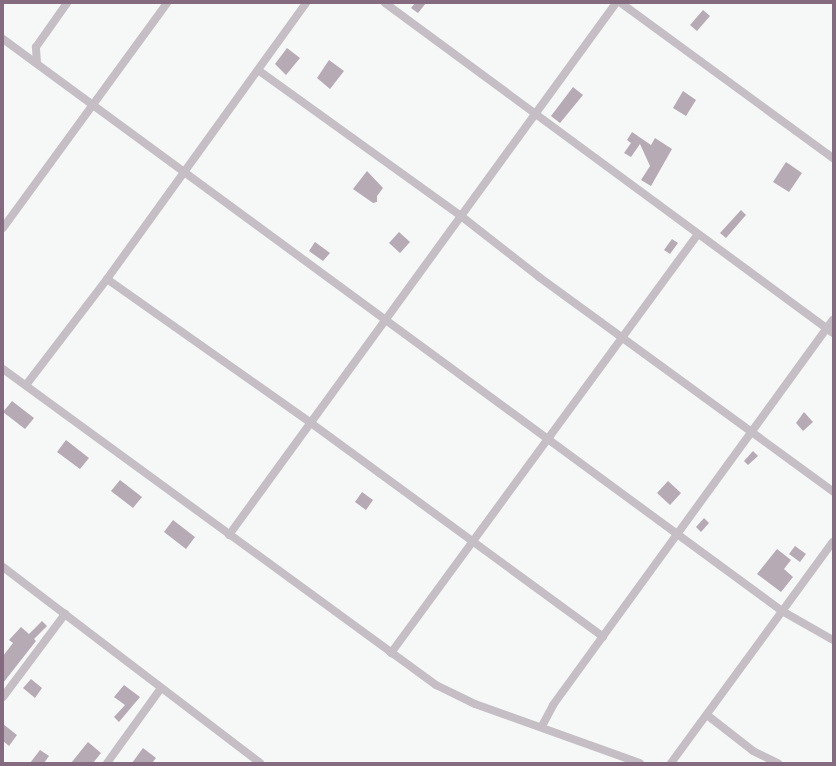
<!DOCTYPE html>
<style>
body{margin:0}
#map{position:relative;width:836px;height:766px;overflow:hidden;background:#f6f8f8;font-family:"Open Sans",sans-serif}
div>[style]{position:absolute}
.building>*{inset:0;background:#b6aab5}
.minor>*{height:8px;margin:-4px;padding:0 4px;transform-origin:4px;border-radius:4px;background:#c5bec4}
span{translate:-50% -50%;white-space:nowrap;text-align:center;line-height:1.15;-webkit-text-stroke:4px #fff;paint-order:stroke}
.frame{position:absolute;inset:0;border:4px solid #846b80;pointer-events:none}
</style>
<div id="map">
<div class="building">
<i style="clip-path:polygon(415px 3px,426px 3px,418px 13px,411px 8px)"></i>
<i style="clip-path:polygon(703px 10px,710px 16px,697px 31px,690px 25px)"></i>
<i style="clip-path:polygon(287px 48px,300px 58px,286px 75px,275px 64px)"></i>
<i style="clip-path:polygon(329px 60px,344px 71px,330px 89px,317px 78px)"></i>
<i style="clip-path:polygon(573px 87px,583px 95px,560px 123px,551px 116px)"></i>
<i style="clip-path:polygon(683px 91px,696px 100px,686px 116px,673px 108px)"></i>
<i style="clip-path:polygon(632px 132px,651px 145px,655px 138px,672px 149px,651px 186px,641px 180px,650px 166px,640px 144px,631px 157px,624px 153px,631px 143px,627px 140px)"></i>
<i style="clip-path:polygon(786px 162px,802px 173px,789px 192px,773px 182px)"></i>
<i style="clip-path:polygon(367px 171px,383px 188px,377px 196px,377px 202px,373px 203px,353px 189px)"></i>
<i style="clip-path:polygon(741px 210px,746px 215px,726px 238px,720px 233px)"></i>
<i style="clip-path:polygon(399px 232px,410px 242px,400px 253px,389px 243px)"></i>
<i style="clip-path:polygon(672px 239px,678px 243px,670px 254px,664px 250px)"></i>
<i style="clip-path:polygon(315px 242px,330px 253px,323px 261px,309px 251px)"></i>
<i style="clip-path:polygon(12px 401px,34px 418px,25px 429px,3px 412px)"></i>
<i style="clip-path:polygon(804px 412px,813px 422px,803px 431px,796px 423px)"></i>
<i style="clip-path:polygon(66px 440px,89px 458px,80px 469px,57px 452px)"></i>
<i style="clip-path:polygon(753px 451px,758px 456px,748px 465px,744px 461px)"></i>
<i style="clip-path:polygon(120px 480px,142px 497px,133px 508px,111px 491px)"></i>
<i style="clip-path:polygon(668px 481px,681px 493px,670px 505px,657px 493px)"></i>
<i style="clip-path:polygon(362px 492px,373px 500px,366px 510px,355px 502px)"></i>
<i style="clip-path:polygon(704px 518px,709px 523px,701px 532px,696px 527px)"></i>
<i style="clip-path:polygon(173px 520px,195px 537px,186px 549px,164px 532px)"></i>
<i style="clip-path:polygon(795px 546px,806px 554px,800px 562px,789px 554px)"></i>
<i style="clip-path:polygon(777px 549px,791px 560px,784px 569px,793px 577px,781px 592px,757px 574px)"></i>
<i style="clip-path:polygon(42px 621px,47px 626px,34px 639px,36px 641px,3px 683px,3px 656px,13px 643px,9px 640px,21px 627px,29px 634px)"></i>
<i style="clip-path:polygon(31px 679px,42px 688px,35px 698px,23px 688px)"></i>
<i style="clip-path:polygon(124px 685px,140px 697px,119px 722px,114px 717px,125px 705px,114px 697px)"></i>
<i style="clip-path:polygon(3px 724px,17px 735px,9px 746px,3px 741px)"></i>
<i style="clip-path:polygon(88px 742px,101px 753px,93px 763px,71px 763px)"></i>
<i style="clip-path:polygon(143px 748px,156px 758px,152px 763px,132px 763px)"></i>
<i style="clip-path:polygon(40px 750px,49px 756px,44px 763px,30px 763px)"></i>
</div>
<div class="minor">
<i style="left:385px;top:3px;width:556px;rotate:36.38deg"></i>
<i style="left:621px;top:3px;width:263px;rotate:36.2deg"></i>
<i style="left:3px;top:39px;width:966px;rotate:36.29deg"></i>
<i style="left:782px;top:611px;width:59px;rotate:29.6deg"></i>
<i style="left:37px;top:63px;width:16px;rotate:-94deg"></i>
<i style="left:36px;top:47px;width:54px;rotate:-54.8deg"></i>
<i style="left:258px;top:70px;width:250px;rotate:35.7deg"></i>
<i style="left:461px;top:216px;width:99px;rotate:38deg"></i>
<i style="left:539px;top:277px;width:364px;rotate:36.1deg"></i>
<i style="left:3px;top:228px;width:278px;rotate:-53.9deg"></i>
<i style="left:107px;top:279px;width:250px;rotate:35.2deg"></i>
<i style="left:311px;top:423px;width:362px;rotate:36.2deg"></i>
<i style="left:3px;top:369px;width:536px;rotate:36.12deg"></i>
<i style="left:436px;top:685px;width:43px;rotate:26deg"></i>
<i style="left:475px;top:704px;width:175px;rotate:19.7deg"></i>
<i style="left:26px;top:385px;width:133px;rotate:-52.6deg"></i>
<i style="left:107px;top:279px;width:340px;rotate:-54.2deg"></i>
<i style="left:229px;top:535px;width:658px;rotate:-53.97deg"></i>
<i style="left:3px;top:567px;width:323px;rotate:37.3deg"></i>
<i style="left:391px;top:653px;width:519px;rotate:-53.77deg"></i>
<i style="left:3px;top:697px;width:104px;rotate:-53.2deg"></i>
<i style="left:707px;top:715px;width:58px;rotate:38deg"></i>
<i style="left:753px;top:751px;width:28px;rotate:26deg"></i>
<i style="left:542px;top:726px;width:24px;rotate:-62deg"></i>
<i style="left:553px;top:705px;width:476px;rotate:-54deg"></i>
<i style="left:107px;top:763px;width:92px;rotate:-54.2deg"></i>
<i style="left:671px;top:763px;width:274px;rotate:-53.8deg"></i>
</div>
<div class="frame"></div>
</div>
